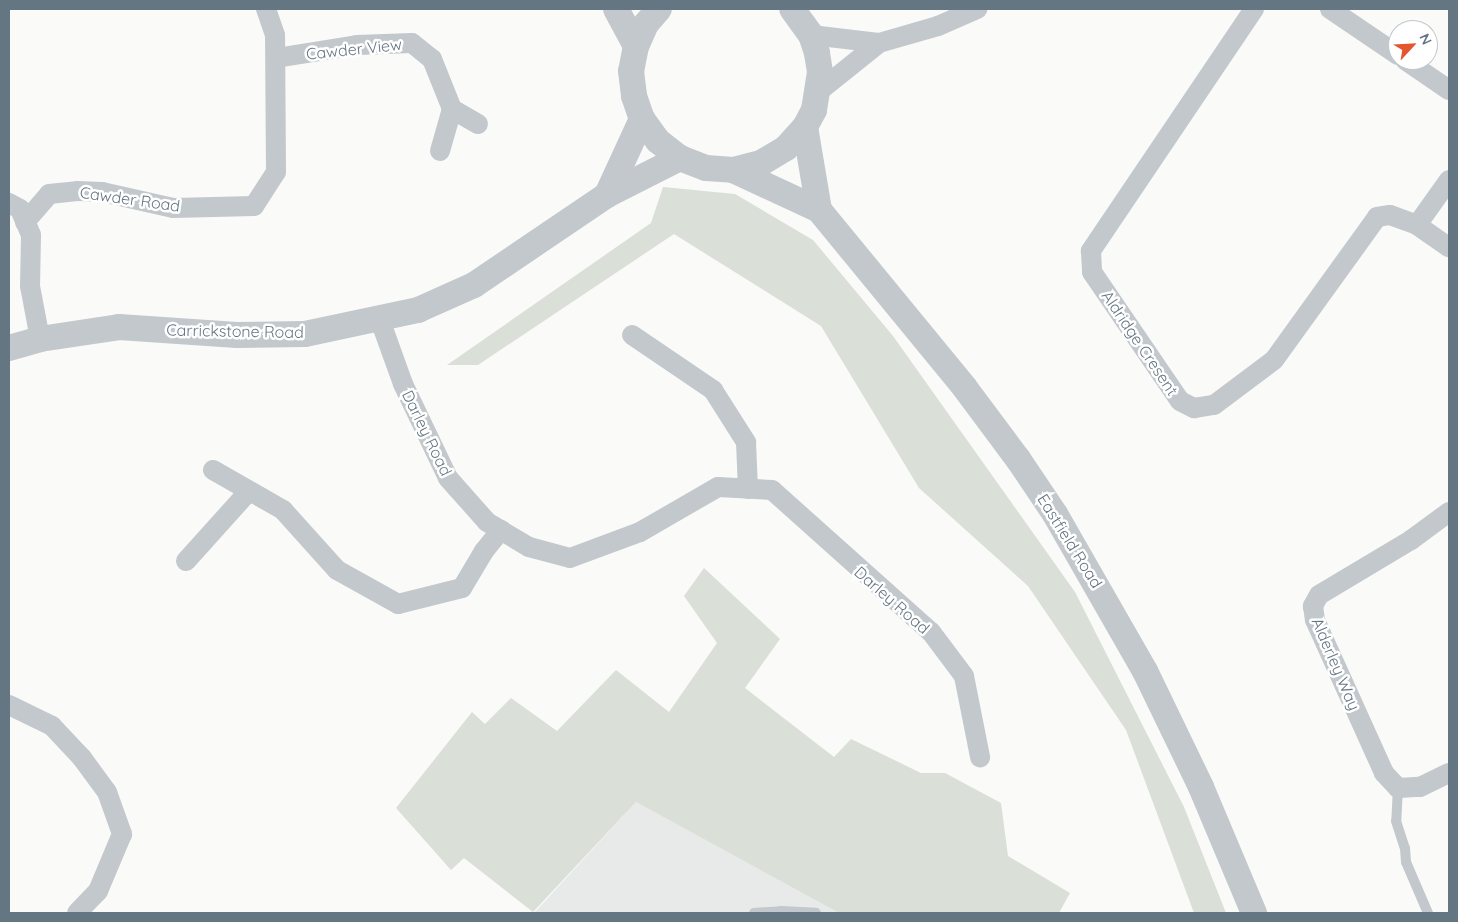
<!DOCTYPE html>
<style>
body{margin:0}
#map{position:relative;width:1458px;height:922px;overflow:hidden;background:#fafaf8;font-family:Quicksand,sans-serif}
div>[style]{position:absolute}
.built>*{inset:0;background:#e8e9e9}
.green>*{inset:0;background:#dadfd7}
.service>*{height:10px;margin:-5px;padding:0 5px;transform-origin:5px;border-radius:5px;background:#c3c8cc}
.minor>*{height:20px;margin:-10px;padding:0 10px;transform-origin:10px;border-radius:10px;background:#c3c8cc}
.tertiary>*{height:26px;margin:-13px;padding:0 13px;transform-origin:13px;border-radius:13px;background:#c3c8cc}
span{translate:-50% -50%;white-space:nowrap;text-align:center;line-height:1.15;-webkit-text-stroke:5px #fff;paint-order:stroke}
.street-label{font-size:16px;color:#657683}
.frame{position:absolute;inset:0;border:10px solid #657683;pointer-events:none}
.north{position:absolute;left:1388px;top:20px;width:50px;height:50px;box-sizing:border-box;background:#fff;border:1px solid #c1c8cd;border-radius:50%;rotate:65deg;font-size:14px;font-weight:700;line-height:20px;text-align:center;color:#657683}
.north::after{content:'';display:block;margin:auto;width:18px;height:22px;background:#e4572e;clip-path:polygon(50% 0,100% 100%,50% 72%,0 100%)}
</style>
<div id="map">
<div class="built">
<i style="clip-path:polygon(636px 802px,839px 913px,534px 913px)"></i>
</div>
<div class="green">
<i style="clip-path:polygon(663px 187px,735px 194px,813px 240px,893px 336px,1075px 592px,1184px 807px,1226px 913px,1194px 913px,1126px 730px,1028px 586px,919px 488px,821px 326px,674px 234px,478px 365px,447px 365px,651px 223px)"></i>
<i style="clip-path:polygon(704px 568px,780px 639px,745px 688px,834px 757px,851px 739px,921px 773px,945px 773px,1001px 803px,1008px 856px,1070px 893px,1059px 913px,839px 913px,636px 802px,533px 912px,464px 858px,451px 870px,396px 808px,472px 712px,485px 724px,511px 698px,557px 731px,616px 670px,669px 712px,717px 643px,684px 596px)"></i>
</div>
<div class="service">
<i style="left:1398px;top:788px;width:33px;rotate:93deg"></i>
<i style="left:1396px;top:821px;width:28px;rotate:72deg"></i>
<i style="left:1405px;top:848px;width:14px;rotate:86deg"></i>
<i style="left:1406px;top:862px;width:56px;rotate:66.7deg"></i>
<i style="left:754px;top:913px;width:27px;rotate:-4deg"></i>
<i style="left:781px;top:911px;width:35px;rotate:3deg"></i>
</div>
<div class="minor">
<i style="left:1254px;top:9px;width:292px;rotate:124deg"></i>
<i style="left:1091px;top:251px;width:21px;rotate:87deg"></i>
<i style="left:1092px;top:272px;width:156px;rotate:55.7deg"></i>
<i style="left:1180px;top:401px;width:16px;rotate:27deg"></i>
<i style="left:1194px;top:408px;width:20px;rotate:-9deg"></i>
<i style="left:1214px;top:405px;width:75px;rotate:-36.9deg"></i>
<i style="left:1274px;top:360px;width:176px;rotate:-54.2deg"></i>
<i style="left:1377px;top:217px;width:13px;rotate:-9deg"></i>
<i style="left:1390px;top:215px;width:29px;rotate:20deg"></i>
<i style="left:1330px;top:9px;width:82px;rotate:34.1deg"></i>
<i style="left:811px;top:35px;width:68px;rotate:6.7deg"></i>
<i style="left:276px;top:58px;width:82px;rotate:-9.1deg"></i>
<i style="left:357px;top:45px;width:55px;rotate:-2.1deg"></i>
<i style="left:412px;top:43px;width:26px;rotate:39deg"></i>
<i style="left:432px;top:59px;width:54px;rotate:68.2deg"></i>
<i style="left:1405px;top:60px;width:53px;rotate:34.3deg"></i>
<i style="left:818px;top:92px;width:78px;rotate:-38.8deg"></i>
<i style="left:879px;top:43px;width:61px;rotate:-16.1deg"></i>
<i style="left:938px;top:26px;width:43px;rotate:-23.6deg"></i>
<i style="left:440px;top:151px;width:44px;rotate:-74.1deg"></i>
<i style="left:452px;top:109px;width:30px;rotate:30deg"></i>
<i style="left:1449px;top:180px;width:55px;rotate:125.4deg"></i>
<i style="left:1417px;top:225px;width:39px;rotate:35deg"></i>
<i style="left:9px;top:203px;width:13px;rotate:29deg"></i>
<i style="left:20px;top:209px;width:28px;rotate:67deg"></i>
<i style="left:31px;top:235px;width:51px;rotate:91.1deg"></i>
<i style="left:30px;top:286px;width:54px;rotate:79.3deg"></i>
<i style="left:25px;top:222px;width:37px;rotate:-49deg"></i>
<i style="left:49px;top:194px;width:28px;rotate:-6deg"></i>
<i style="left:77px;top:191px;width:25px;rotate:2deg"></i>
<i style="left:102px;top:192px;width:73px;rotate:12.7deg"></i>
<i style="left:173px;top:208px;width:81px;rotate:-1.4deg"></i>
<i style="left:254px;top:206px;width:40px;rotate:-57.1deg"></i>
<i style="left:276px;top:172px;width:137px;rotate:-90.4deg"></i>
<i style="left:275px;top:35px;width:28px;rotate:-109deg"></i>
<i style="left:380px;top:320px;width:68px;rotate:70.2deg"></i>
<i style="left:403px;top:384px;width:104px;rotate:64.4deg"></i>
<i style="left:448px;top:478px;width:59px;rotate:48.4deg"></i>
<i style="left:487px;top:522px;width:49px;rotate:30.8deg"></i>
<i style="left:529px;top:547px;width:42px;rotate:15deg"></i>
<i style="left:570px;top:558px;width:75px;rotate:-20.4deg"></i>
<i style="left:640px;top:532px;width:90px;rotate:-30deg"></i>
<i style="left:718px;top:487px;width:54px;rotate:3.2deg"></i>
<i style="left:772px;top:490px;width:213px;rotate:41.8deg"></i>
<i style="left:931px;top:632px;width:55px;rotate:53.1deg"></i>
<i style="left:964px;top:676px;width:83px;rotate:78.8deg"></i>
<i style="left:632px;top:335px;width:98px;rotate:34.2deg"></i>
<i style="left:713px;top:390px;width:62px;rotate:57.6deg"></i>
<i style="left:746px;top:442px;width:47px;rotate:87.6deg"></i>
<i style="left:213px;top:470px;width:81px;rotate:29.7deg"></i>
<i style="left:283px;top:510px;width:81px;rotate:48deg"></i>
<i style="left:337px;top:570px;width:70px;rotate:29.1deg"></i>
<i style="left:398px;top:604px;width:66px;rotate:-14deg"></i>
<i style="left:462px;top:588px;width:43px;rotate:-59.3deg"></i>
<i style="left:484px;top:551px;width:27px;rotate:-51deg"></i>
<i style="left:1449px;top:512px;width:47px;rotate:143.6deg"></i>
<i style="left:1411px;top:540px;width:107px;rotate:149.1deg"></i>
<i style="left:1319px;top:595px;width:13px;rotate:119deg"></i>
<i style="left:1313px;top:606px;width:14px;rotate:82deg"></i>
<i style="left:1315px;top:620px;width:168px;rotate:65.7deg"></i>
<i style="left:1384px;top:773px;width:21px;rotate:47deg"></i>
<i style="left:1398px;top:788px;width:22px;rotate:-3deg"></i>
<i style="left:1420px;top:787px;width:32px;rotate:-26deg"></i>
<i style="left:186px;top:561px;width:94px;rotate:-48deg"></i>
<i style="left:9px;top:705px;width:48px;rotate:26deg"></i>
<i style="left:52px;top:726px;width:44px;rotate:46.8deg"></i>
<i style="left:82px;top:758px;width:42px;rotate:53.7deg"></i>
<i style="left:107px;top:792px;width:45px;rotate:70.3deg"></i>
<i style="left:122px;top:834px;width:62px;rotate:112.8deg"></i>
<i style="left:98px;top:891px;width:30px;rotate:134deg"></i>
</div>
<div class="tertiary">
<i style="left:616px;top:9px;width:42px;rotate:61.6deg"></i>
<i style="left:659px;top:9px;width:20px;rotate:131deg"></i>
<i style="left:646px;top:24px;width:24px;rotate:114deg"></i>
<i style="left:636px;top:46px;width:25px;rotate:101deg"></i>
<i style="left:631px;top:71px;width:25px;rotate:83deg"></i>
<i style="left:634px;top:96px;width:24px;rotate:71deg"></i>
<i style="left:642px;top:119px;width:27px;rotate:54deg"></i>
<i style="left:658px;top:141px;width:28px;rotate:38deg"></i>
<i style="left:680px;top:158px;width:28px;rotate:21deg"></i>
<i style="left:706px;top:168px;width:27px;rotate:4deg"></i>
<i style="left:733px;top:170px;width:29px;rotate:-14deg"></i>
<i style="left:761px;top:163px;width:29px;rotate:-31deg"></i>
<i style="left:786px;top:148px;width:28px;rotate:-48deg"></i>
<i style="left:805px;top:127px;width:19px;rotate:-62deg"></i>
<i style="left:814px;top:110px;width:38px;rotate:-81deg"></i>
<i style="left:820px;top:72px;width:19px;rotate:-99deg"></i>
<i style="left:817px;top:53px;width:19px;rotate:-108deg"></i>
<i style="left:811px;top:35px;width:32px;rotate:-126deg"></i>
<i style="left:805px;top:127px;width:84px;rotate:80.4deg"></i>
<i style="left:733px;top:170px;width:95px;rotate:24.9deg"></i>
<i style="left:819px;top:210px;width:230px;rotate:50.6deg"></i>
<i style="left:965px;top:388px;width:89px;rotate:53.3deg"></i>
<i style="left:1018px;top:459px;width:66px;rotate:56.1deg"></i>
<i style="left:1055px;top:514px;width:181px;rotate:60.2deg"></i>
<i style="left:1145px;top:671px;width:129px;rotate:64.2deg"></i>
<i style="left:1201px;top:787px;width:137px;rotate:67.2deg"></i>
<i style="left:607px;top:195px;width:84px;rotate:-65.3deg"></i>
<i style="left:9px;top:348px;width:32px;rotate:-16deg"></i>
<i style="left:40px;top:339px;width:80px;rotate:-8.6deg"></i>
<i style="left:119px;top:327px;width:118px;rotate:3.9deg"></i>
<i style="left:237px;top:335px;width:68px;rotate:-0.8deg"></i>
<i style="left:305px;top:334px;width:116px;rotate:-12deg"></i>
<i style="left:418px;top:310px;width:61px;rotate:-24.1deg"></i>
<i style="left:474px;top:285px;width:161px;rotate:-34.1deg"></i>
<i style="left:607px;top:195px;width:82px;rotate:-26.9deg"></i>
</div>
<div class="street-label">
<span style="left:354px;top:49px;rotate:-6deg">Cawder View</span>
<span style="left:130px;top:199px;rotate:8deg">Cawder Road</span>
<span style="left:235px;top:331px;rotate:1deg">Carrickstone Road</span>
<span style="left:1140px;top:343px;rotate:56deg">Aldridge Cresent</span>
<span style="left:427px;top:433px;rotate:64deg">Darley Road</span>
<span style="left:1070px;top:541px;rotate:58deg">Eastfield Road</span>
<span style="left:892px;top:600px;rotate:41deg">Darley Road</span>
<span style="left:1336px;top:664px;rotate:67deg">Alderley Way</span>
</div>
<div class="frame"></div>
<div class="north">N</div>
</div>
